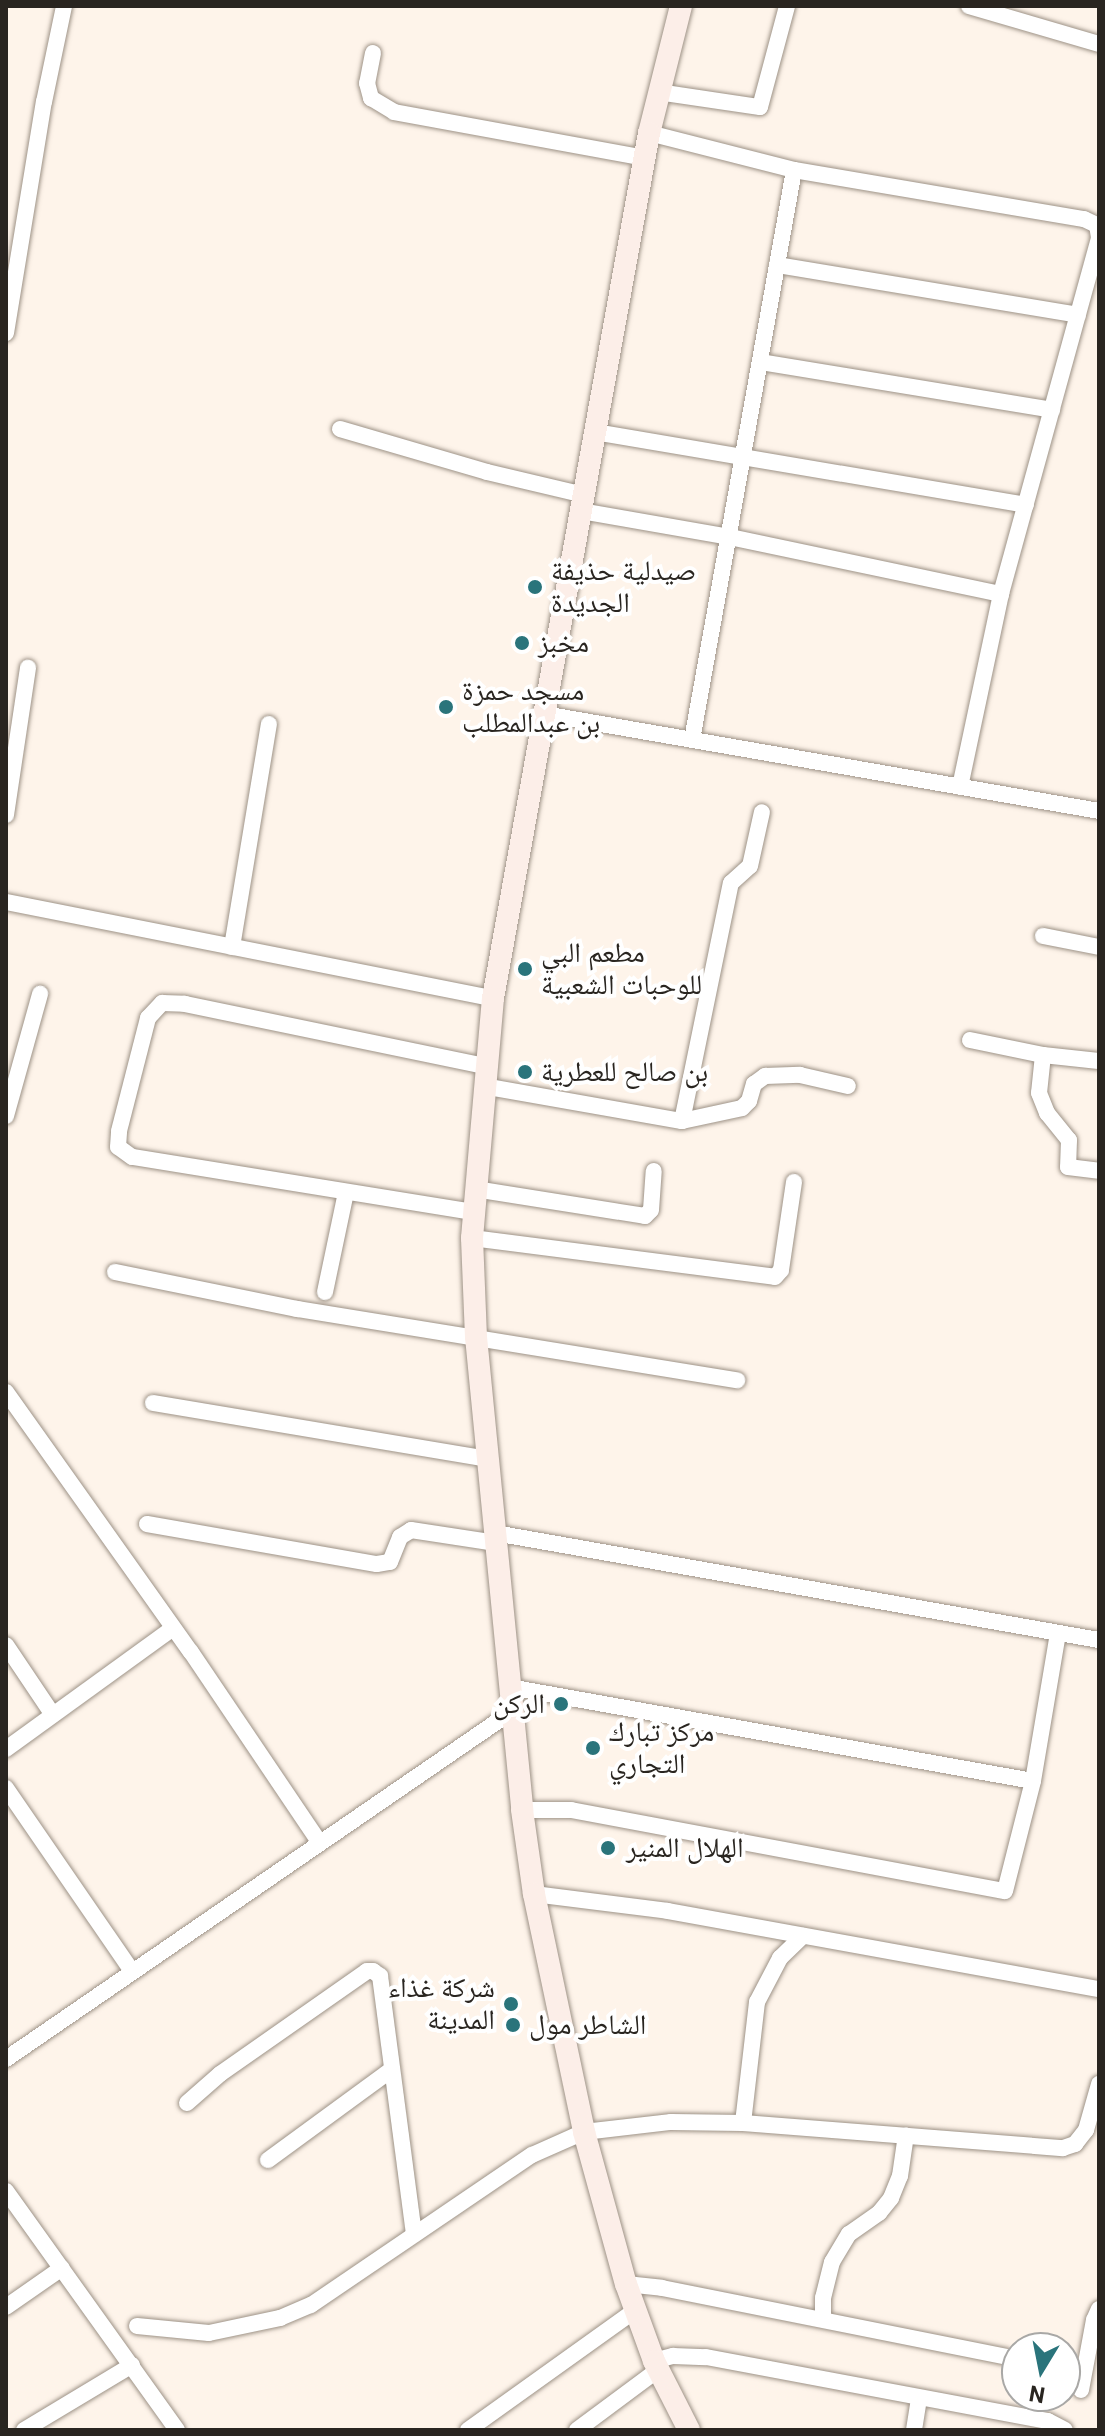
<!DOCTYPE html>
<meta charset="utf-8">
<style>
body{margin:0}
#map{position:relative;width:1105px;height:2436px;overflow:hidden;background:#fef4ea;font-family:Roboto,"Noto Naskh Arabic",sans-serif}
div>[style]{position:absolute}
.roads{filter:drop-shadow(0 0 2px #9d9286) drop-shadow(0 0 2px #9d9286)}
.street>*{height:16px;margin:-8px;padding:0 8px;transform-origin:8px;border-radius:8px;background:#fff}
.secondary>*{height:22px;margin:-11px;padding:0 11px;transform-origin:11px;border-radius:11px;background:#fceee8}
.dots>*{width:22px;height:22px;translate:-50% -50%;box-sizing:border-box;border:4px solid #fff;border-radius:50%}
span{translate:-50% -50%;white-space:nowrap;text-align:center;line-height:1.15;-webkit-text-stroke:8px #fff;paint-order:stroke}
.poi-label{font-size:28px;color:#292520}
.left{translate:0 -50%;text-align:left}
.right{translate:-100% -50%;text-align:right}
.frame{position:absolute;inset:0;border:8px solid #292520;pointer-events:none}
.north{position:absolute;left:1001px;top:2332px;width:80px;height:80px;box-sizing:border-box;background:#fff;border:2px solid #a9a8a6;border-radius:50%;rotate:190deg;font-size:22px;font-weight:700;line-height:32px;text-align:center;color:#292520}
.north::after{content:'';display:block;margin:auto;width:28px;height:36px;background:#2a747b;clip-path:polygon(50% 0,100% 100%,50% 72%,0 100%)}
</style>
<div id="map">
<div class="roads">
<div class="street">
<i style="left:969px;top:6px;width:135px;rotate:16.3deg"></i>
<i style="left:373px;top:53px;width:31px;rotate:101deg"></i>
<i style="left:367px;top:83px;width:16px;rotate:75deg"></i>
<i style="left:371px;top:98px;width:27px;rotate:31deg"></i>
<i style="left:394px;top:112px;width:255px;rotate:10.4deg"></i>
<i style="left:658px;top:92px;width:103px;rotate:8.4deg"></i>
<i style="left:760px;top:107px;width:105px;rotate:-75deg"></i>
<i style="left:649px;top:133px;width:150px;rotate:14.3deg"></i>
<i style="left:794px;top:170px;width:294px;rotate:9.6deg"></i>
<i style="left:1084px;top:219px;width:14px;rotate:25deg"></i>
<i style="left:1097px;top:225px;width:13px;rotate:81deg"></i>
<i style="left:1099px;top:238px;width:369px;rotate:105.4deg"></i>
<i style="left:777px;top:265px;width:305px;rotate:9.4deg"></i>
<i style="left:6px;top:333px;width:234px;rotate:-80.7deg"></i>
<i style="left:44px;top:102px;width:98px;rotate:-78.2deg"></i>
<i style="left:760px;top:362px;width:296px;rotate:9.3deg"></i>
<i style="left:340px;top:429px;width:153px;rotate:16.3deg"></i>
<i style="left:487px;top:472px;width:100px;rotate:13.3deg"></i>
<i style="left:595px;top:432px;width:437px;rotate:9.6deg"></i>
<i style="left:581px;top:511px;width:151px;rotate:9.9deg"></i>
<i style="left:730px;top:537px;width:277px;rotate:11.9deg"></i>
<i style="left:1001px;top:594px;width:197px;rotate:102deg"></i>
<i style="left:544px;top:714px;width:563px;rotate:9.91deg"></i>
<i style="left:692px;top:740px;width:579px;rotate:-79.85deg"></i>
<i style="left:6px;top:815px;width:149px;rotate:-81.5deg"></i>
<i style="left:6px;top:902px;width:496px;rotate:11.2deg"></i>
<i style="left:1043px;top:936px;width:57px;rotate:11.1deg"></i>
<i style="left:232px;top:947px;width:226px;rotate:-80.6deg"></i>
<i style="left:970px;top:1040px;width:75px;rotate:11.6deg"></i>
<i style="left:1043px;top:1055px;width:56px;rotate:6.1deg"></i>
<i style="left:1043px;top:1055px;width:38px;rotate:96deg"></i>
<i style="left:1039px;top:1093px;width:22px;rotate:68deg"></i>
<i style="left:1047px;top:1113px;width:35px;rotate:51deg"></i>
<i style="left:1069px;top:1140px;width:27px;rotate:92deg"></i>
<i style="left:1068px;top:1167px;width:31px;rotate:7deg"></i>
<i style="left:483px;top:1086px;width:202px;rotate:10deg"></i>
<i style="left:682px;top:1121px;width:61px;rotate:-12.2deg"></i>
<i style="left:742px;top:1108px;width:10px;rotate:-45deg"></i>
<i style="left:749px;top:1101px;width:18px;rotate:-74deg"></i>
<i style="left:754px;top:1084px;width:14px;rotate:-36deg"></i>
<i style="left:765px;top:1076px;width:35px;rotate:-2deg"></i>
<i style="left:800px;top:1075px;width:49px;rotate:12.9deg"></i>
<i style="left:6px;top:1116px;width:127px;rotate:-74.4deg"></i>
<i style="left:682px;top:1121px;width:243px;rotate:-78.4deg"></i>
<i style="left:731px;top:883px;width:25px;rotate:-42deg"></i>
<i style="left:750px;top:866px;width:55px;rotate:-77.5deg"></i>
<i style="left:475px;top:1189px;width:172px;rotate:9deg"></i>
<i style="left:645px;top:1216px;width:8px;rotate:-45deg"></i>
<i style="left:651px;top:1210px;width:39px;rotate:-86deg"></i>
<i style="left:473px;top:1212px;width:345px;rotate:-170.8deg"></i>
<i style="left:132px;top:1157px;width:17px;rotate:-144deg"></i>
<i style="left:118px;top:1147px;width:16px;rotate:-86deg"></i>
<i style="left:119px;top:1131px;width:117px;rotate:-75.6deg"></i>
<i style="left:148px;top:1018px;width:21px;rotate:-47deg"></i>
<i style="left:162px;top:1003px;width:23px;rotate:2deg"></i>
<i style="left:185px;top:1004px;width:306px;rotate:11.7deg"></i>
<i style="left:472px;top:1238px;width:305px;rotate:7.3deg"></i>
<i style="left:775px;top:1277px;width:9px;rotate:-49deg"></i>
<i style="left:781px;top:1270px;width:89px;rotate:-81.6deg"></i>
<i style="left:115px;top:1272px;width:186px;rotate:11.5deg"></i>
<i style="left:297px;top:1309px;width:446px;rotate:9.2deg"></i>
<i style="left:325px;top:1292px;width:102px;rotate:-78.1deg"></i>
<i style="left:6px;top:1392px;width:319px;rotate:54.6deg"></i>
<i style="left:191px;top:1652px;width:230px;rotate:56deg"></i>
<i style="left:153px;top:1403px;width:340px;rotate:9.5deg"></i>
<i style="left:147px;top:1524px;width:233px;rotate:9.9deg"></i>
<i style="left:377px;top:1564px;width:13px;rotate:-9deg"></i>
<i style="left:390px;top:1562px;width:27px;rotate:-68deg"></i>
<i style="left:400px;top:1537px;width:13px;rotate:-32deg"></i>
<i style="left:411px;top:1530px;width:86px;rotate:8.7deg"></i>
<i style="left:495px;top:1533px;width:613px;rotate:10.05deg"></i>
<i style="left:6px;top:1645px;width:84px;rotate:56.1deg"></i>
<i style="left:509px;top:1687px;width:532px;rotate:10.17deg"></i>
<i style="left:6px;top:1749px;width:206px;rotate:-35.9deg"></i>
<i style="left:6px;top:1788px;width:222px;rotate:55.5deg"></i>
<i style="left:522px;top:1810px;width:49px"></i>
<i style="left:571px;top:1810px;width:441px;rotate:10.6deg"></i>
<i style="left:1005px;top:1891px;width:114px;rotate:-75.7deg"></i>
<i style="left:1033px;top:1781px;width:150px;rotate:-80.4deg"></i>
<i style="left:534px;top:1894px;width:135px;rotate:7.2deg"></i>
<i style="left:668px;top:1911px;width:438px;rotate:10.3deg"></i>
<i style="left:6px;top:2059px;width:613px;rotate:-34.49deg"></i>
<i style="left:187px;top:2103px;width:44px;rotate:-41.3deg"></i>
<i style="left:220px;top:2074px;width:179px;rotate:-35deg"></i>
<i style="left:367px;top:1971px;width:6px"></i>
<i style="left:373px;top:1971px;width:9px;rotate:36deg"></i>
<i style="left:380px;top:1976px;width:260px;rotate:82.5deg"></i>
<i style="left:743px;top:2123px;width:122px;rotate:-83.4deg"></i>
<i style="left:757px;top:2002px;width:50px;rotate:-62.4deg"></i>
<i style="left:780px;top:1958px;width:32px;rotate:-44deg"></i>
<i style="left:268px;top:2160px;width:152px;rotate:-36.2deg"></i>
<i style="left:6px;top:2191px;width:294px;rotate:54.4deg"></i>
<i style="left:626px;top:2284px;width:36px;rotate:6deg"></i>
<i style="left:662px;top:2288px;width:351px;rotate:11.3deg"></i>
<i style="left:6px;top:2307px;width:68px;rotate:-34.9deg"></i>
<i style="left:823px;top:2319px;width:21px;rotate:-90deg"></i>
<i style="left:823px;top:2298px;width:37px;rotate:-76deg"></i>
<i style="left:832px;top:2262px;width:33px;rotate:-59deg"></i>
<i style="left:849px;top:2234px;width:37px;rotate:-35deg"></i>
<i style="left:879px;top:2213px;width:19px;rotate:-51deg"></i>
<i style="left:891px;top:2198px;width:24px;rotate:-68deg"></i>
<i style="left:900px;top:2176px;width:41px;rotate:-81.7deg"></i>
<i style="left:137px;top:2326px;width:72px;rotate:5.6deg"></i>
<i style="left:209px;top:2333px;width:73px;rotate:-11.9deg"></i>
<i style="left:280px;top:2318px;width:34px;rotate:-23deg"></i>
<i style="left:311px;top:2305px;width:267px;rotate:-34.2deg"></i>
<i style="left:532px;top:2155px;width:57px;rotate:-23.9deg"></i>
<i style="left:584px;top:2132px;width:88px;rotate:-6.6deg"></i>
<i style="left:671px;top:2122px;width:72px;rotate:0.8deg"></i>
<i style="left:743px;top:2123px;width:321px;rotate:4.5deg"></i>
<i style="left:1063px;top:2148px;width:13px;rotate:-18deg"></i>
<i style="left:1075px;top:2144px;width:18px;rotate:-52deg"></i>
<i style="left:1086px;top:2130px;width:48px;rotate:-74.2deg"></i>
<i style="left:654px;top:2361px;width:20px;rotate:-15deg"></i>
<i style="left:673px;top:2356px;width:33px;rotate:2deg"></i>
<i style="left:706px;top:2357px;width:348px;rotate:10.6deg"></i>
<i style="left:1048px;top:2421px;width:19px;rotate:28deg"></i>
<i style="left:1081px;top:2390px;width:71px;rotate:-79.5deg"></i>
<i style="left:1094px;top:2320px;width:12px;rotate:-66deg"></i>
<i style="left:24px;top:2430px;width:126px;rotate:-31deg"></i>
<i style="left:468px;top:2430px;width:204px;rotate:-35.6deg"></i>
<i style="left:577px;top:2430px;width:102px;rotate:-36.6deg"></i>
<i style="left:914px;top:2430px;width:32px;rotate:-81deg"></i>
</div>
<div class="secondary">
<i style="left:681px;top:6px;width:131px;rotate:104.1deg"></i>
<i style="left:649px;top:133px;width:879px;rotate:100.22deg"></i>
<i style="left:493px;top:998px;width:241px;rotate:95deg"></i>
<i style="left:472px;top:1238px;width:99px;rotate:87.7deg"></i>
<i style="left:476px;top:1337px;width:475px;rotate:84.4deg"></i>
<i style="left:522px;top:1810px;width:85px;rotate:81.9deg"></i>
<i style="left:534px;top:1894px;width:243px;rotate:78.1deg"></i>
<i style="left:584px;top:2132px;width:158px;rotate:74.6deg"></i>
<i style="left:626px;top:2284px;width:82px;rotate:70deg"></i>
<i style="left:654px;top:2361px;width:77px;rotate:63.1deg"></i>
</div>
</div>
<div class="dots">
<i style="left:535px;top:587px;background:#2a747b"></i>
<i style="left:522px;top:643px;background:#2a747b"></i>
<i style="left:446px;top:707px;background:#2a747b"></i>
<i style="left:525px;top:969px;background:#2a747b"></i>
<i style="left:525px;top:1072px;background:#2a747b"></i>
<i style="left:561px;top:1704px;background:#2a747b"></i>
<i style="left:593px;top:1748px;background:#2a747b"></i>
<i style="left:608px;top:1848px;background:#2a747b"></i>
<i style="left:511px;top:2004px;background:#2a747b"></i>
<i style="left:513px;top:2025px;background:#2a747b"></i>
</div>
<div class="poi-label">
<span class="left" style="left:551px;top:587px">صيدلية حذيفة<br>الجديدة</span>
<span class="left" style="left:538px;top:643px">مخبز</span>
<span class="left" style="left:462px;top:707px">مسجد حمزة<br>بن عبدالمطلب</span>
<span class="left" style="left:541px;top:969px">مطعم البي<br>للوحبات الشعبية</span>
<span class="left" style="left:541px;top:1072px">بن صالح للعطرية</span>
<span class="right" style="left:545px;top:1704px">الركن</span>
<span class="left" style="left:609px;top:1748px">مركز تبارك<br>التجاري</span>
<span class="left" style="left:626px;top:1848px">الهلال المنير</span>
<span class="right" style="left:495px;top:2004px">شركة غذاء<br>المدينة</span>
<span class="left" style="left:529px;top:2025px">الشاطر مول</span>
</div>
<div class="frame"></div>
<div class="north">N</div>
</div>
